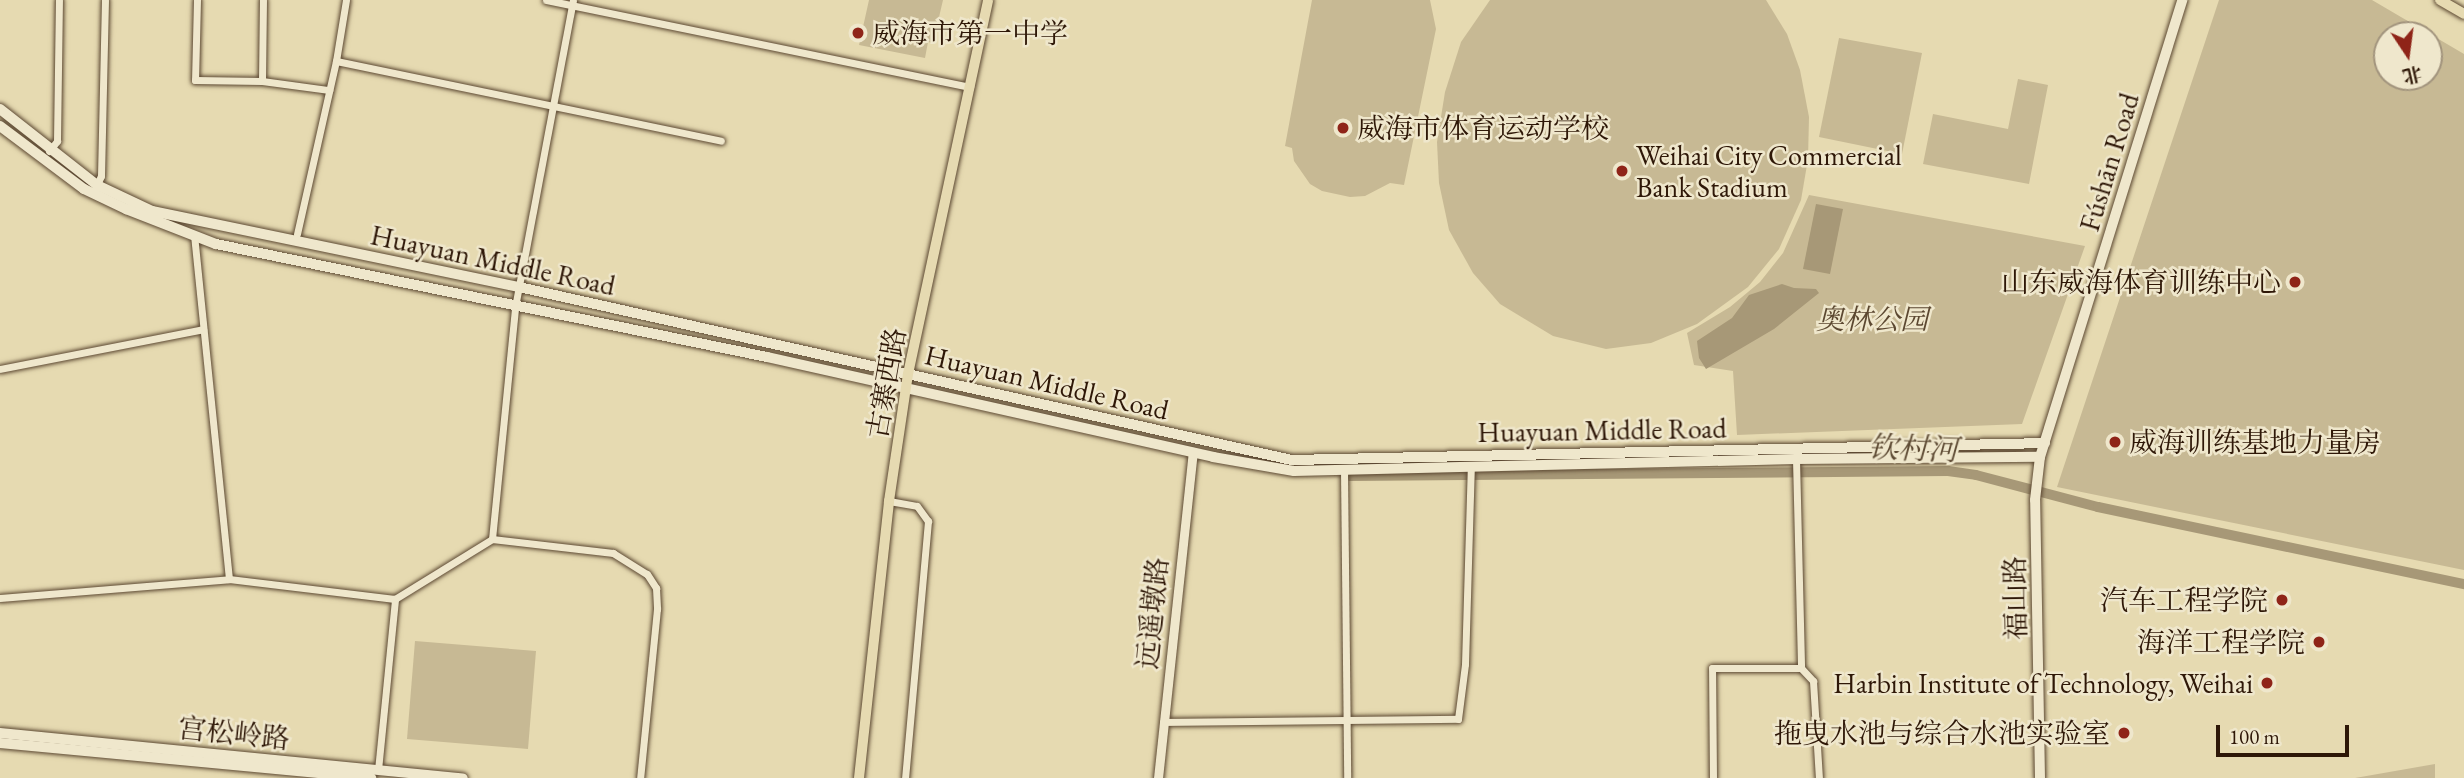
<!DOCTYPE html>
<meta charset="utf-8">
<style>
body{margin:0}
#map{position:relative;width:2464px;height:778px;overflow:hidden;background:#e6dab1;font-family:"EB Garamond","Noto Serif SC",serif}
div>[style]{position:absolute}
.green>*{inset:0;background:#c7b994}
.water>*{inset:0;background:#a79877}
.canal>*{height:10px;margin:-5px;padding:0 5px;transform-origin:5px;border-radius:5px;background:#a79877}
.roads{filter:drop-shadow(0 0 2px #5c4832) drop-shadow(0 0 2px #5c4832)}
.minor>*{height:7px;margin:-3.5px;padding:0 3.5px;transform-origin:3.5px;border-radius:3.5px;background:#efe7cc}
.tertiary>*{height:9px;margin:-4.5px;padding:0 4.5px;transform-origin:4.5px;border-radius:4.5px;background:#efe7cc}
.secondary>*{height:10px;margin:-5px;padding:0 5px;transform-origin:5px;border-radius:5px;background:#efe7cc}
.primary>*{height:10px;margin:-5px;padding:0 5px;transform-origin:5px;border-radius:5px;background:#e6dab1}
.dots>*{width:19px;height:19px;translate:-50% -50%;box-sizing:border-box;border:4px solid #efe7cc;border-radius:50%}
span{translate:-50% -50%;white-space:nowrap;text-align:center;line-height:1.15;-webkit-text-stroke:5px #efe7cc;paint-order:stroke}
.poi-label{font-size:28px;color:#2e1707}
.left{translate:0 -50%;text-align:left}
.right{translate:-100% -50%;text-align:right}
.street-label{font-size:28px;color:#2e1707}
.park-label{font-size:28px;color:#5c4831;font-style:italic}
.water-label{font-size:30px;color:#5e4b34;font-style:italic}
.north{position:absolute;left:2373px;top:21px;width:70px;height:70px;box-sizing:border-box;background:#efe7cc;border:2px solid #a2947d;border-radius:50%;rotate:167deg;font-size:19px;font-weight:700;line-height:28px;text-align:center;color:#2e1707}
.north::after{content:'';display:block;margin:auto;width:24px;height:32px;background:#8f2418;clip-path:polygon(50% 0,100% 100%,50% 72%,0 100%)}
.scale{position:absolute;left:2216px;top:725px;width:133px;height:32px;box-sizing:border-box;border:4px solid #2e1707;border-top:0;padding-left:9px;font-size:21px;line-height:24px;white-space:nowrap;color:#2e1707;-webkit-text-stroke:5px #efe7cc;paint-order:stroke}
</style>
<div id="map">
<div class="green">
<i style="clip-path:polygon(869px 0,943px 0,933px 43px,928px 42px,925px 58px,859px 45px)"></i>
<i style="clip-path:polygon(1312px 0,1430px 0,1436px 29px,1404px 185px,1390px 183px,1365px 196px,1350px 197px,1322px 191px,1310px 184px,1294px 161px,1292px 148px,1285px 146px)"></i>
<i style="clip-path:polygon(1490px 0,1766px 0,1787px 34px,1800px 70px,1809px 117px,1808px 159px,1801px 200px,1779px 249px,1748px 287px,1697px 324px,1651px 343px,1606px 349px,1553px 336px,1500px 304px,1473px 273px,1449px 230px,1439px 183px,1437px 142px,1445px 92px,1461px 42px)"></i>
<i style="clip-path:polygon(evenodd,2219px 0,2372px 0,2464px 54px,2464px 570px,2057px 487px,2219px 0,2429px 35px,2429px 77px,2387px 77px,2387px 35px,2429px 35px)"></i>
<i style="clip-path:polygon(1839px 38px,1922px 53px,1902px 154px,1819px 137px)"></i>
<i style="clip-path:polygon(2018px 79px,2048px 85px,2029px 184px,1923px 164px,1933px 114px,2008px 129px)"></i>
<i style="clip-path:polygon(1809px 195px,2085px 246px,2022px 424px,1737px 435px,1733px 371px,1694px 365px,1687px 333px,1730px 307px,1760px 282px,1783px 253px)"></i>
<i style="clip-path:polygon(415px 641px,536px 651px,528px 749px,407px 739px)"></i>
<i style="clip-path:polygon(2435px 764px,2435px 778px,2355px 778px)"></i>
</div>
<div class="water">
<i style="clip-path:polygon(1816px 204px,1843px 209px,1830px 274px,1803px 269px)"></i>
<i style="clip-path:polygon(1782px 284px,1794px 288px,1816px 289px,1819px 293px,1774px 329px,1706px 369px,1699px 358px,1697px 341px,1732px 318px,1749px 295px)"></i>
</div>
<div class="canal">
<i style="left:1349px;top:476px;width:599px;rotate:-0.48deg"></i>
<i style="left:1948px;top:471px;width:28px;rotate:8deg"></i>
<i style="left:1976px;top:475px;width:126px;rotate:14.7deg"></i>
<i style="left:2098px;top:507px;width:374px;rotate:11.9deg"></i>
</div>
<div class="roads">
<div class="minor">
<i style="left:197px;top:0;width:80px;rotate:91.4deg"></i>
<i style="left:195px;top:80px;width:67px;rotate:0.9deg"></i>
<i style="left:262px;top:81px;width:68px;rotate:7.7deg"></i>
<i style="left:546px;top:0;width:433px;rotate:11.6deg"></i>
<i style="left:336px;top:61px;width:393px;rotate:11.7deg"></i>
<i style="left:262px;top:81px;width:81px;rotate:-89.3deg"></i>
<i style="left:49px;top:151px;width:13px;rotate:-51deg"></i>
<i style="left:57px;top:141px;width:141px;rotate:-89.2deg"></i>
<i style="left:96px;top:187px;width:12px;rotate:-66deg"></i>
<i style="left:101px;top:176px;width:176px;rotate:-88.7deg"></i>
<i style="left:297px;top:234px;width:177px;rotate:-77.3deg"></i>
<i style="left:336px;top:61px;width:62px;rotate:-80.7deg"></i>
<i style="left:0;top:369px;width:207px;rotate:-11.1deg"></i>
<i style="left:1796px;top:459px;width:209px;rotate:88.6deg"></i>
<i style="left:1801px;top:668px;width:18px;rotate:47deg"></i>
<i style="left:1813px;top:681px;width:97px;rotate:86.5deg"></i>
<i style="left:1344px;top:470px;width:308px;rotate:89.4deg"></i>
<i style="left:889px;top:501px;width:28px;rotate:10deg"></i>
<i style="left:917px;top:506px;width:19px;rotate:54deg"></i>
<i style="left:928px;top:521px;width:258px;rotate:95.1deg"></i>
<i style="left:492px;top:539px;width:122px;rotate:6.6deg"></i>
<i style="left:613px;top:553px;width:40px;rotate:32deg"></i>
<i style="left:647px;top:574px;width:17px;rotate:57deg"></i>
<i style="left:656px;top:588px;width:21px;rotate:87deg"></i>
<i style="left:657px;top:609px;width:170px;rotate:95.7deg"></i>
<i style="left:229px;top:579px;width:167px;rotate:6.9deg"></i>
<i style="left:0;top:598px;width:230px;rotate:-4.7deg"></i>
<i style="left:229px;top:579px;width:345px;rotate:-95.8deg"></i>
<i style="left:1163px;top:722px;width:295px;rotate:-0.6deg"></i>
<i style="left:1458px;top:719px;width:55px;rotate:-82.7deg"></i>
<i style="left:1465px;top:664px;width:198px;rotate:-88.3deg"></i>
<i style="left:378px;top:770px;width:172px;rotate:-84.3deg"></i>
<i style="left:395px;top:599px;width:114px;rotate:-31.7deg"></i>
<i style="left:492px;top:539px;width:233px;rotate:-84.3deg"></i>
<i style="left:515px;top:307px;width:312px;rotate:-79.3deg"></i>
<i style="left:1713px;top:778px;width:110px;rotate:-90.5deg"></i>
<i style="left:1712px;top:668px;width:89px"></i>
</div>
<div class="tertiary">
<i style="left:1158px;top:778px;width:328px;rotate:-83.9deg"></i>
</div>
<div class="secondary">
<i style="left:0;top:109px;width:123px;rotate:38.1deg"></i>
<i style="left:97px;top:185px;width:61px;rotate:25.3deg"></i>
<i style="left:152px;top:211px;width:375px;rotate:11.7deg"></i>
<i style="left:519px;top:287px;width:792px;rotate:12.62deg"></i>
<i style="left:1292px;top:460px;width:753px;rotate:-1.29deg"></i>
<i style="left:0;top:126px;width:105px;rotate:36.9deg"></i>
<i style="left:84px;top:189px;width:47px;rotate:25.5deg"></i>
<i style="left:126px;top:209px;width:97px;rotate:21.3deg"></i>
<i style="left:216px;top:244px;width:562px;rotate:11.59deg"></i>
<i style="left:767px;top:357px;width:457px;rotate:12.6deg"></i>
<i style="left:1213px;top:457px;width:82px;rotate:9.8deg"></i>
<i style="left:1294px;top:471px;width:502px;rotate:-1.37deg"></i>
<i style="left:1796px;top:459px;width:244px;rotate:-0.5deg"></i>
<i style="left:0;top:733px;width:465px;rotate:5.6deg"></i>
<i style="left:0;top:743px;width:373px;rotate:5.4deg"></i>
<i style="left:2040px;top:778px;width:278px;rotate:-91deg"></i>
<i style="left:2035px;top:500px;width:43px;rotate:-83.4deg"></i>
<i style="left:2040px;top:457px;width:479px;rotate:-72.7deg"></i>
</div>
<div class="primary">
<i style="left:2440px;top:0;width:28px;rotate:30deg"></i>
<i style="left:859px;top:778px;width:279px;rotate:-83.8deg"></i>
<i style="left:889px;top:501px;width:128px;rotate:-81.5deg"></i>
<i style="left:908px;top:374px;width:382px;rotate:-77.9deg"></i>
</div>
</div>
<div class="dots">
<i style="left:858px;top:33px;background:#8f2418"></i>
<i style="left:1343px;top:128px;background:#8f2418"></i>
<i style="left:1622px;top:171px;background:#8f2418"></i>
<i style="left:2295px;top:282px;background:#8f2418"></i>
<i style="left:2115px;top:442px;background:#8f2418"></i>
<i style="left:2282px;top:600px;background:#8f2418"></i>
<i style="left:2319px;top:642px;background:#8f2418"></i>
<i style="left:2267px;top:683px;background:#8f2418"></i>
<i style="left:2124px;top:733px;background:#8f2418"></i>
</div>
<div class="poi-label">
<span class="left" style="left:872px;top:33px">威海市第一中学</span>
<span class="left" style="left:1357px;top:128px">威海市体育运动学校</span>
<span class="left" style="left:1636px;top:171px">Weihai City Commercial<br>Bank Stadium</span>
<span class="right" style="left:2281px;top:282px">山东威海体育训练中心</span>
<span class="left" style="left:2129px;top:442px">威海训练基地力量房</span>
<span class="right" style="left:2268px;top:600px">汽车工程学院</span>
<span class="right" style="left:2305px;top:642px">海洋工程学院</span>
<span class="right" style="left:2253px;top:683px">Harbin Institute of Technology, Weihai</span>
<span class="right" style="left:2110px;top:733px">拖曳水池与综合水池实验室</span>
</div>
<div class="street-label">
<span style="left:2109px;top:162px;rotate:-73deg">Fúshān Road</span>
<span style="left:493px;top:260px;rotate:12deg">Huayuan Middle Road</span>
<span style="left:1047px;top:382px;rotate:13deg">Huayuan Middle Road</span>
<span style="left:886px;top:383px;rotate:-80deg">古寨西路</span>
<span style="left:1602px;top:430px;rotate:-1deg">Huayuan Middle Road</span>
<span style="left:2015px;top:598px;rotate:-91deg">福山路</span>
<span style="left:1152px;top:613px;rotate:-84deg">远遥墩路</span>
<span style="left:234px;top:733px;rotate:6deg">宫松岭路</span>
</div>
<div class="park-label">
<span style="left:1872px;top:319px">奥林公园</span>
</div>
<div class="water-label">
<span style="left:1913px;top:449px;rotate:2deg">钦村河</span>
</div>
<div class="north">北</div>
<div class="scale">100 m</div>
</div>
